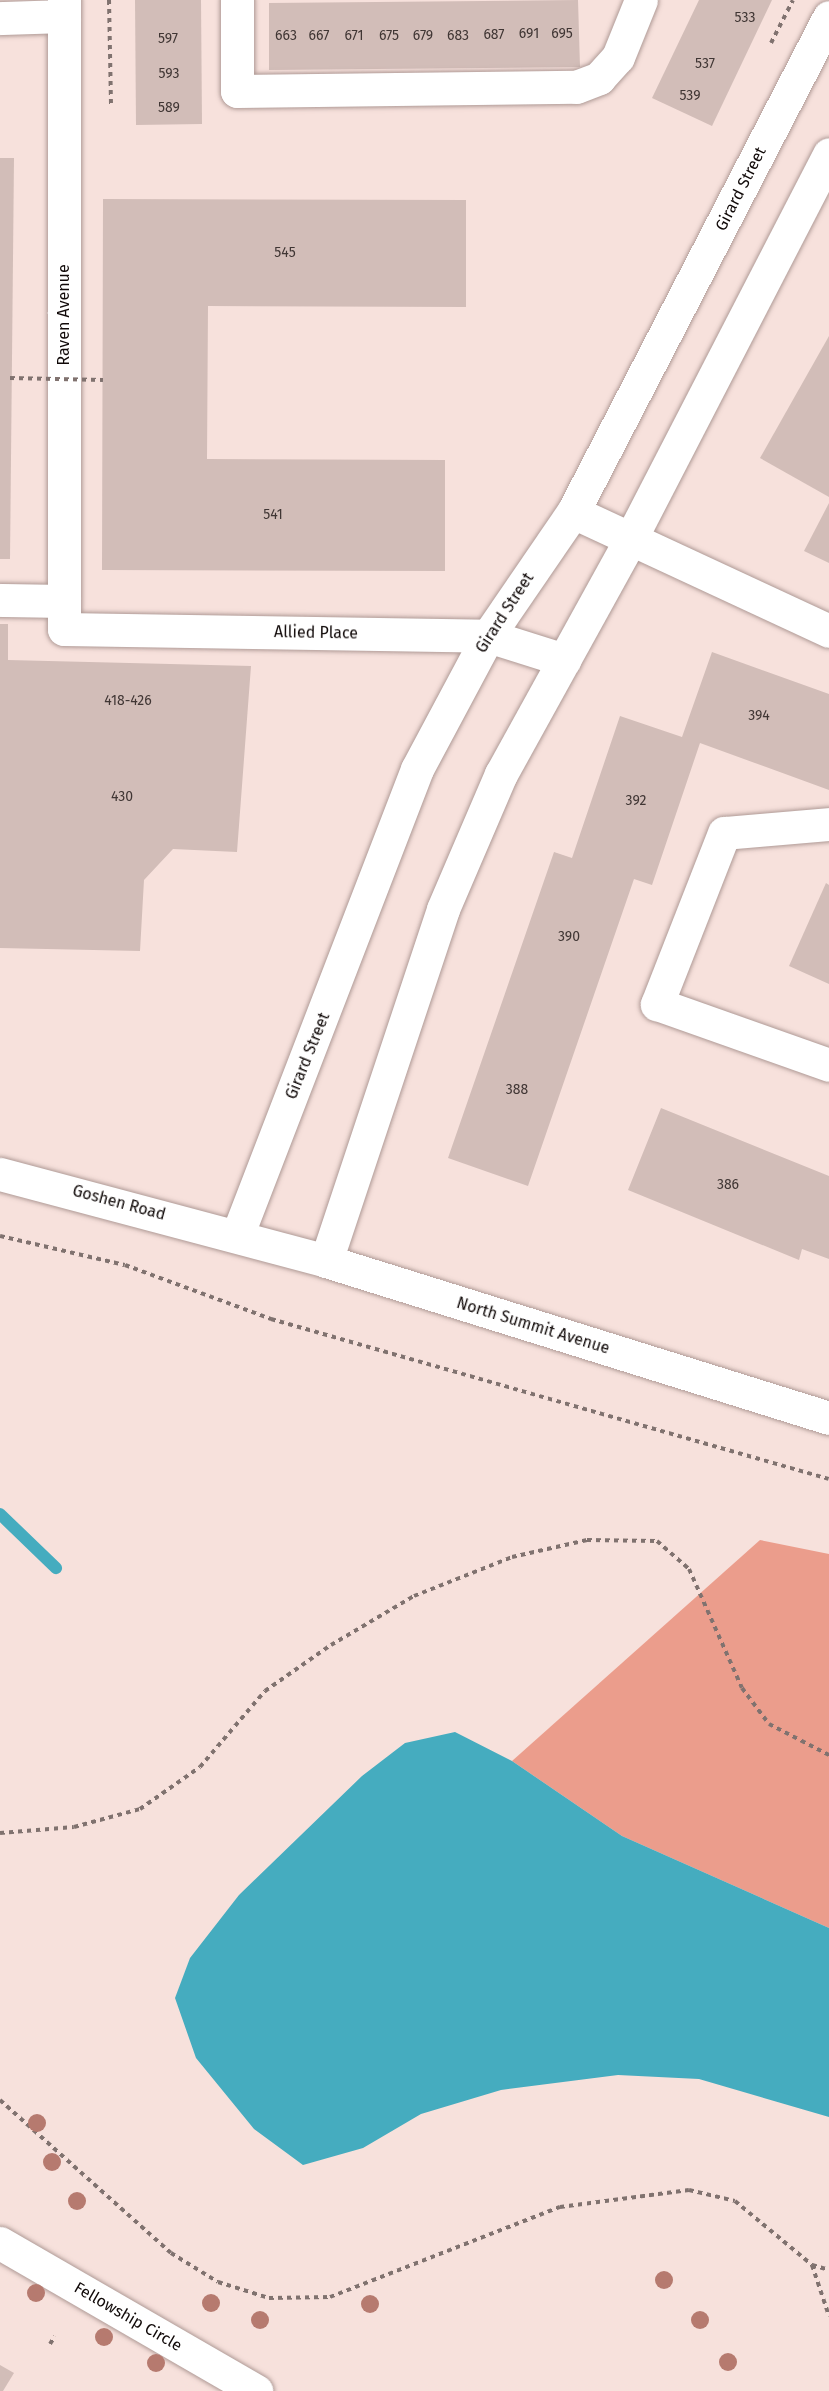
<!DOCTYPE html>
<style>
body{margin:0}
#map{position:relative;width:829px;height:2391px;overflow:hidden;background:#f7e1dc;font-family:"Fira Sans",sans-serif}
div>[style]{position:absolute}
.forest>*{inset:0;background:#eb9d8c}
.water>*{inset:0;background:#45acbf}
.stream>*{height:12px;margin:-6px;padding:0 6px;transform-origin:6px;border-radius:6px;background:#45acbf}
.building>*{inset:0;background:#d2bdb8}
.path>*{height:4px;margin-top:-2px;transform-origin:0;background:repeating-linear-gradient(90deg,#80726f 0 4.5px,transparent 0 9px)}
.roads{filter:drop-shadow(0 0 2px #af9a96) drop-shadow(0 0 2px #af9a96)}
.minor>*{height:33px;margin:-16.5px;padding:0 16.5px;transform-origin:16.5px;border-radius:16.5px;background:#fff}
.path-bridge>*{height:4px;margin-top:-2px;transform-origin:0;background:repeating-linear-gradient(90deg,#80726f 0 4.5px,transparent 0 9px)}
.trees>*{width:18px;height:18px;margin:-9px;border-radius:50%;background:#b67a6f}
span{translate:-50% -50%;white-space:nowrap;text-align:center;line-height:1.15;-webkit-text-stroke:6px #fff;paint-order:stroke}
.number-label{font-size:14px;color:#403634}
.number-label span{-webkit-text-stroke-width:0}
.street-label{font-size:16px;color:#100908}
</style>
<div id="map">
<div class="forest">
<i style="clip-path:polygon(760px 1540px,829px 1554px,829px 1928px,622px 1836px,512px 1761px)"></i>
</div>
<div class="water">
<i style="clip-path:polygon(455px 1732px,512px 1761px,622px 1836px,829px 1928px,829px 2117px,699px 2079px,618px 2075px,501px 2090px,421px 2114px,363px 2148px,303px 2165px,254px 2129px,196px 2058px,175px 1998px,190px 1958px,239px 1895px,362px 1776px,405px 1743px)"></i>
</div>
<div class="stream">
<i style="left:0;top:1514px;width:78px;rotate:44deg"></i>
</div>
<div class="building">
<i style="clip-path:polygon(135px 0,201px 0,202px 124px,136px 125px)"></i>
<i style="clip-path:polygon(578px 0,580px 67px,269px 70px,269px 3px)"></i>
<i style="clip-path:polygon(699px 0,772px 0,712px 126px,652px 98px)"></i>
<i style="clip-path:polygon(0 158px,14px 158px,10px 559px,0 559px)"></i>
<i style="clip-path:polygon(103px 199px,466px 200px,466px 307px,208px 306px,207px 459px,445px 460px,445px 571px,102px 570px)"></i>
<i style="clip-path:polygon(829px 336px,829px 497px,760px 458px)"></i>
<i style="clip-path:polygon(829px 503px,829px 563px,804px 551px)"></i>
<i style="clip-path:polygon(0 624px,8px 624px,8px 660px,251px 666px,237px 852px,173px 849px,144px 880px,140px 951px,0 948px)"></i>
<i style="clip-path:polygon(712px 652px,829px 694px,829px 790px,700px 743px,652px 885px,634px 879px,528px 1186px,448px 1158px,554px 852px,572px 858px,620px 716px,682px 737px)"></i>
<i style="clip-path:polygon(826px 883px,829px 885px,829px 984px,789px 966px)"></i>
<i style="clip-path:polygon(661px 1108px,829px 1176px,829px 1259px,802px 1249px,799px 1260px,628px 1190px)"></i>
<i style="clip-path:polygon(0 2365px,14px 2373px,3px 2391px,0 2391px)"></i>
</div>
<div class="path">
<i style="left:109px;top:0;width:105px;rotate:88.9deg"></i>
<i style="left:771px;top:43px;width:48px;rotate:-62.9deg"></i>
<i style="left:0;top:1236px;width:128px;rotate:13.1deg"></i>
<i style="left:125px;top:1265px;width:156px;rotate:20.3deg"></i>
<i style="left:271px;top:1319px;width:580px;rotate:16deg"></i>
<i style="left:0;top:1833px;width:74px;rotate:-4.6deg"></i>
<i style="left:74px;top:1827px;width:68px;rotate:-15.3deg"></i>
<i style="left:140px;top:1809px;width:73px;rotate:-35deg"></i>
<i style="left:200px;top:1767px;width:100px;rotate:-49.5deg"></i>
<i style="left:265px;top:1691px;width:80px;rotate:-34.9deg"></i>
<i style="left:331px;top:1645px;width:96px;rotate:-30.6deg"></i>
<i style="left:414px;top:1596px;width:105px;rotate:-21.7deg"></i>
<i style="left:512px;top:1557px;width:77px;rotate:-12.8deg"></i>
<i style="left:587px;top:1540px;width:70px;rotate:0.8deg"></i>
<i style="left:657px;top:1541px;width:43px;rotate:41.2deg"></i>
<i style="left:689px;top:1569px;width:130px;rotate:66deg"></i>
<i style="left:742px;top:1688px;width:45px;rotate:53.1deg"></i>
<i style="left:769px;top:1724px;width:68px;rotate:27.3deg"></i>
<i style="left:0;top:2100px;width:229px;rotate:41.8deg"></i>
<i style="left:171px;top:2253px;width:55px;rotate:31.7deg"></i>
<i style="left:218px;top:2282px;width:53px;rotate:17.4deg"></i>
<i style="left:269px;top:2298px;width:61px;rotate:-0.9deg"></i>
<i style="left:330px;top:2297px;width:247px;rotate:-21.4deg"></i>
<i style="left:560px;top:2207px;width:130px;rotate:-7.5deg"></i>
<i style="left:689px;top:2190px;width:47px;rotate:13.4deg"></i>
<i style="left:735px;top:2201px;width:100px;rotate:39.7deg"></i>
<i style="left:812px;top:2265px;width:18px;rotate:16deg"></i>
<i style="left:812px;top:2265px;width:54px;rotate:71.6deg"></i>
<i style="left:50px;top:2344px;width:9px;rotate:-58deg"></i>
</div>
<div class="roads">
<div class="minor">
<i style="left:64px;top:0;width:629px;rotate:90deg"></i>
<i style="left:64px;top:629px;width:424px;rotate:0.9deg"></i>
<i style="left:488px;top:636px;width:80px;rotate:17.5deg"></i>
<i style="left:237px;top:0;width:91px;rotate:90deg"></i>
<i style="left:237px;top:91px;width:339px;rotate:-0.7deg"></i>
<i style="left:576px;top:87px;width:25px;rotate:-21deg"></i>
<i style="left:599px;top:78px;width:28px;rotate:-48deg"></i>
<i style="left:618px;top:57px;width:61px;rotate:-68deg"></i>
<i style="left:0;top:18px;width:64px;rotate:-1.8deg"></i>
<i style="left:573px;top:512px;width:282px;rotate:24.9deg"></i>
<i style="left:0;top:600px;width:64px;rotate:0.9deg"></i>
<i style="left:829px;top:824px;width:105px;rotate:175.1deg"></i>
<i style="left:724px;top:833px;width:184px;rotate:111.4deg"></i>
<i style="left:657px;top:1004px;width:182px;rotate:19.5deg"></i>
<i style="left:0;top:1174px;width:337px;rotate:14.9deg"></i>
<i style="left:326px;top:1261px;width:527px;rotate:17.33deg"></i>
<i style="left:237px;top:1236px;width:500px;rotate:-68.92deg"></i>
<i style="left:417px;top:769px;width:151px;rotate:-61.9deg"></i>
<i style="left:488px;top:636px;width:150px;rotate:-55.6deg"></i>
<i style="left:573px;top:512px;width:557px;rotate:-62.65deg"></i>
<i style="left:326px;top:1261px;width:371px;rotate:-71.6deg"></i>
<i style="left:443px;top:909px;width:147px;rotate:-66.8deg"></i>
<i style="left:501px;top:774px;width:267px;rotate:-61.1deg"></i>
<i style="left:630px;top:540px;width:434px;rotate:-62.7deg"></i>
<i style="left:0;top:2243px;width:296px;rotate:30deg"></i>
</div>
</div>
<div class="path-bridge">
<i style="left:10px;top:378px;width:93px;rotate:1.2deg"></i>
</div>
<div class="trees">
<i style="left:37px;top:2123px"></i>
<i style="left:52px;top:2162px"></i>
<i style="left:77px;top:2201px"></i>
<i style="left:664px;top:2280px"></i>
<i style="left:36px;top:2293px"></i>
<i style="left:211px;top:2303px"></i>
<i style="left:370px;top:2304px"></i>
<i style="left:260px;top:2320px"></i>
<i style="left:700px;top:2320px"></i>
<i style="left:104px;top:2337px"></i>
<i style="left:728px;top:2362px"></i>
<i style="left:156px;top:2363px"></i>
</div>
<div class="number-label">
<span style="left:745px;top:18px">533</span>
<span style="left:529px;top:34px">691</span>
<span style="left:562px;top:34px">695</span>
<span style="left:494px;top:35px">687</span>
<span style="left:286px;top:36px">663</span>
<span style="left:319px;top:36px">667</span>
<span style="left:354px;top:36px">671</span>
<span style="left:389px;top:36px">675</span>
<span style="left:423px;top:36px">679</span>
<span style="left:458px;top:36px">683</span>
<span style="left:168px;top:39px">597</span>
<span style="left:705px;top:64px">537</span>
<span style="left:169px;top:74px">593</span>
<span style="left:690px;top:96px">539</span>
<span style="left:169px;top:108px">589</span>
<span style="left:285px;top:253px">545</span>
<span style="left:273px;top:515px">541</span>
<span style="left:128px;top:701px">418-426</span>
<span style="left:759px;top:716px">394</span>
<span style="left:122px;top:797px">430</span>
<span style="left:636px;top:801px">392</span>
<span style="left:569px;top:937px">390</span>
<span style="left:517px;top:1090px">388</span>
<span style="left:728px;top:1185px">386</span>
</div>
<div class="street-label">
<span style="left:741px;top:189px;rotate:-63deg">Girard Street</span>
<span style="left:64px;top:315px;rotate:-90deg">Raven Avenue</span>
<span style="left:505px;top:613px;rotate:-57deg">Girard Street</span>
<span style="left:316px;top:633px;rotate:1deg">Allied Place</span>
<span style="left:308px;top:1056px;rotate:-68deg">Girard Street</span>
<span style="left:119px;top:1203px;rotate:15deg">Goshen Road</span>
<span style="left:533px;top:1326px;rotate:17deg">North Summit Avenue</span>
<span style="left:128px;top:2317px;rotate:30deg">Fellowship Circle</span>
</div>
</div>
